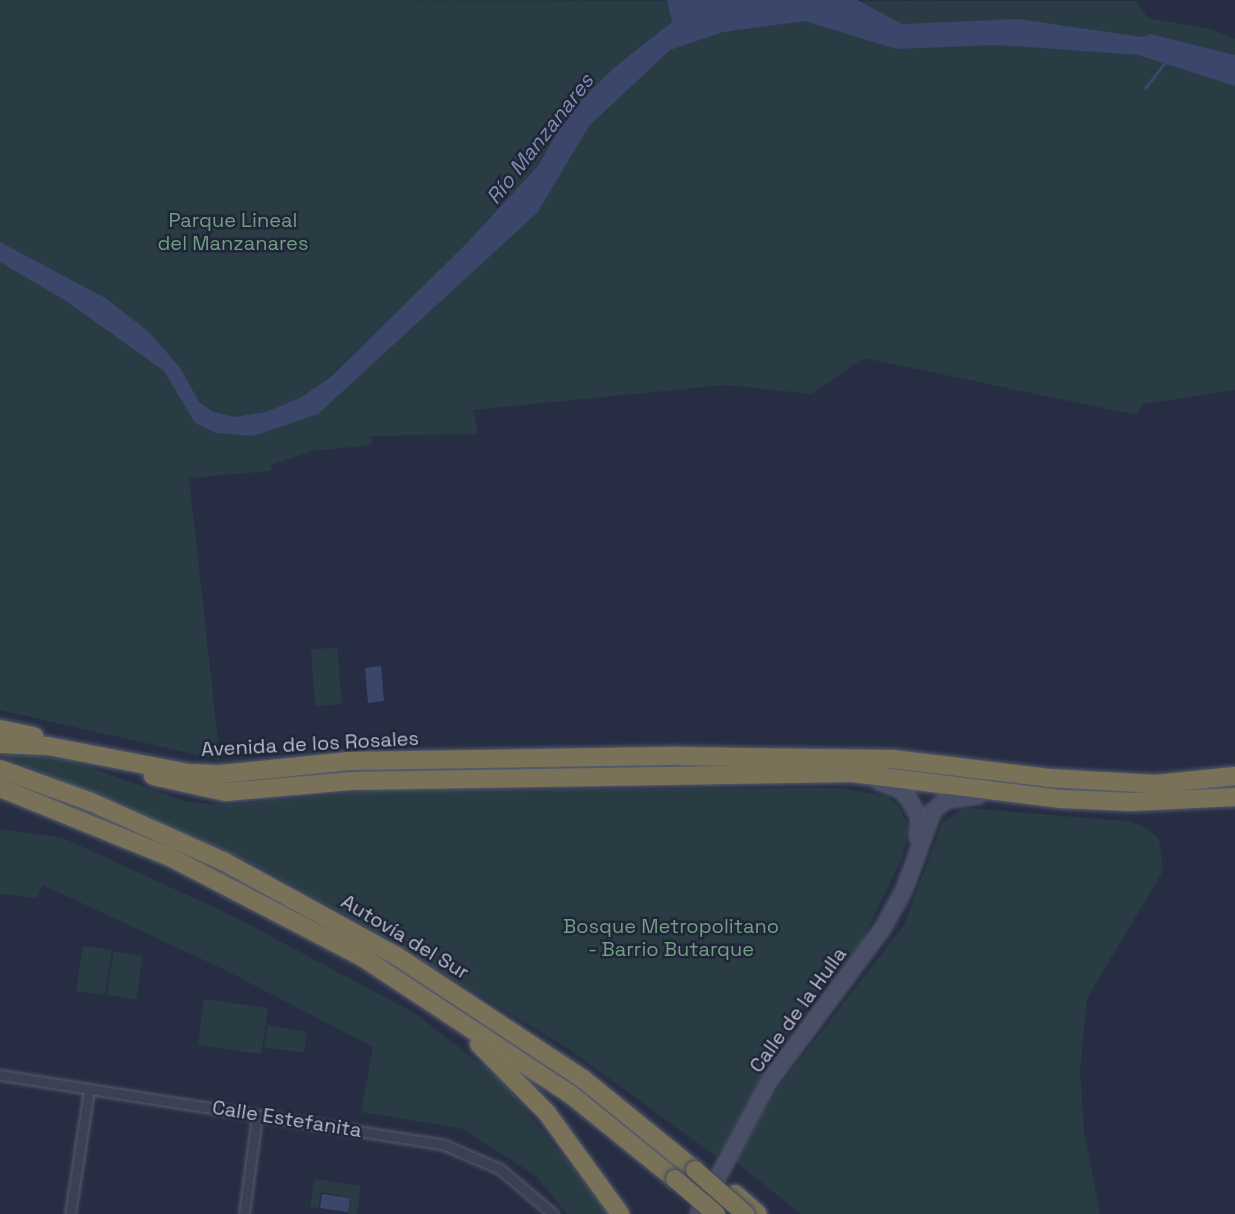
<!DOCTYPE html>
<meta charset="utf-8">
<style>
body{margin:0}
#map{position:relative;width:1235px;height:1214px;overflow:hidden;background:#272e43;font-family:"Space Grotesk",sans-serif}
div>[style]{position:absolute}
.green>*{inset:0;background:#293c44}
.water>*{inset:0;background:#3a466a}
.stream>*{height:3px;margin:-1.5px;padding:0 1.5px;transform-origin:1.5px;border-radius:1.5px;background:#3a466a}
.roads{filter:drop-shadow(0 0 2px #565c6d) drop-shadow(0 0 2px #565c6d)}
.street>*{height:9px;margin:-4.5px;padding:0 4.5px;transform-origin:4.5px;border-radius:4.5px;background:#3b4153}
.secondary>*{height:14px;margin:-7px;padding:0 7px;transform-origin:7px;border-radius:7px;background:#494f66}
.highway>*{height:18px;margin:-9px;padding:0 9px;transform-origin:9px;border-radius:9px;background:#797258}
.bridges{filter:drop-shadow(0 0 2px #43495a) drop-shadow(0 0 2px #43495a)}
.highway-bridge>*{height:18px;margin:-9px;padding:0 9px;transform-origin:9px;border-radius:9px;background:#797258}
span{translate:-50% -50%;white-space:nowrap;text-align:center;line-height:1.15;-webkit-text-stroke:5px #202638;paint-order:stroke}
.park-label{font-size:20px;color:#6f9e82}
.street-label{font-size:20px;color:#b8bdcd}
.water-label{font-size:21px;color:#7f8db4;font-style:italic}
</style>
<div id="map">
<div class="green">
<i style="clip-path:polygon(0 0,1136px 1px,1148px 18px,1211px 29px,1235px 39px,1235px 390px,1144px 404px,1136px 415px,864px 358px,812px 394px,725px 385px,473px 410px,478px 434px,371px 436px,372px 445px,313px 451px,271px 465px,272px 471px,189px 478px,220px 760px,0 710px)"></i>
<i style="clip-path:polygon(337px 647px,342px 704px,315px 706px,311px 650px)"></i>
<i style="clip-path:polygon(30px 754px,69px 760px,188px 802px,226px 805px,381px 790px,839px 788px,887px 796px,899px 806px,908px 826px,903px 856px,861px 943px,805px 1008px,772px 1057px,717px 1157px,570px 1050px,357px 921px,254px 864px,0 755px)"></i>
<i style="clip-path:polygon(964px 808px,1126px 821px,1143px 826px,1159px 839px,1163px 871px,1087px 998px,1080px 1070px,1084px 1130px,1100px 1214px,801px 1214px,736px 1162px,777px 1089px,904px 925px,942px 823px)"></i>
<i style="clip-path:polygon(0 829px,63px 838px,233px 916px,416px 1014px,502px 1081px,610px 1214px,567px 1214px,536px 1176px,463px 1129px,361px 1112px,373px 1047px,223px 969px,43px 885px,37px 898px,0 894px)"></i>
<i style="clip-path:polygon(83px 946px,112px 950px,105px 995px,76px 991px)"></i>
<i style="clip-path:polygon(114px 951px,143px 956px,136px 1000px,107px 995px)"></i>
<i style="clip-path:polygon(204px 999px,268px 1008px,261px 1054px,198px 1045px)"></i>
<i style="clip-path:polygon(268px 1025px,307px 1032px,304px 1053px,264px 1047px)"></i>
<i style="clip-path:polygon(314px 1179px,361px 1186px,357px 1214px,348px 1214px,350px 1197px,321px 1192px,318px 1208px,310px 1207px)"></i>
</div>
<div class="water">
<i style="clip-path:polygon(667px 0,857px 0,902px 24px,1018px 19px,1142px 37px,1151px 34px,1235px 55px,1235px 86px,1138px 55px,997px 45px,896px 49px,805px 21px,723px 32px,670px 50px,589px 126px,537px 213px,318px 414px,253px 436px,216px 433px,195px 423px,164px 371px,66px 301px,0 262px,0 242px,105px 298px,148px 331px,181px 369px,199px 402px,213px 412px,235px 417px,266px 412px,300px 398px,331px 377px,467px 243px,538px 166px,570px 111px,615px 67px,672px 22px)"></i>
<i style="clip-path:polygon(381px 666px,384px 701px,368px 703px,365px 668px)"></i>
<i style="clip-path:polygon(322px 1194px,350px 1198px,348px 1212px,320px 1208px)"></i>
</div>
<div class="stream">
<i style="left:1145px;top:88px;width:34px;rotate:-52deg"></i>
</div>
<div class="roads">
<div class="street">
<i style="left:0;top:1075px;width:447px;rotate:8.9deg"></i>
<i style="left:442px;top:1144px;width:63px;rotate:23.3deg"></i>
<i style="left:500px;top:1169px;width:70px;rotate:40.3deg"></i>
<i style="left:70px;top:1214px;width:125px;rotate:-81.3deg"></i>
<i style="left:244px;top:1214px;width:100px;rotate:-82.5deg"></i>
</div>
<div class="secondary">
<i style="left:879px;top:782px;width:25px;rotate:21deg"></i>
<i style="left:902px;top:791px;width:13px;rotate:51deg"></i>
<i style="left:910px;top:801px;width:19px;rotate:62deg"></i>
<i style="left:919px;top:818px;width:19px;rotate:96deg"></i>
<i style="left:698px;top:1214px;width:152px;rotate:-61.8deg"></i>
<i style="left:770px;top:1080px;width:189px;rotate:-53.4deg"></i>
<i style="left:883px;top:928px;width:43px;rotate:-61.1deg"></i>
<i style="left:904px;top:890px;width:84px;rotate:-69.8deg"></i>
<i style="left:933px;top:811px;width:17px;rotate:-40deg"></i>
<i style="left:946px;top:800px;width:32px;rotate:-7deg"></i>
</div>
<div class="highway">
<i style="left:0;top:729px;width:35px;rotate:12deg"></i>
<i style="left:0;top:744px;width:48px;rotate:2.4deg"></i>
<i style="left:48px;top:746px;width:143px;rotate:10.9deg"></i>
<i style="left:188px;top:773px;width:33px;rotate:2deg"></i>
<i style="left:221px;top:774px;width:129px;rotate:-5.8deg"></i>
<i style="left:349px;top:761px;width:331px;rotate:-0.9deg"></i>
<i style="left:680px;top:756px;width:213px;rotate:0.8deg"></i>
<i style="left:893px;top:759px;width:157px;rotate:6.9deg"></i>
<i style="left:1049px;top:778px;width:107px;rotate:3.2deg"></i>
<i style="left:1156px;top:784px;width:79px;rotate:-5.8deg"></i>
<i style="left:0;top:769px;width:97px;rotate:19.9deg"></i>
<i style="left:91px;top:802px;width:145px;rotate:24.1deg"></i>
<i style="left:223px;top:861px;width:196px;rotate:28.7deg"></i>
<i style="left:395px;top:955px;width:225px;rotate:33.4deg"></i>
<i style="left:583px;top:1079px;width:144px;rotate:39.1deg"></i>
<i style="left:153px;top:776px;width:75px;rotate:12.4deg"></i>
<i style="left:226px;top:792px;width:125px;rotate:-5deg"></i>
<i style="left:351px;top:781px;width:501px;rotate:-0.91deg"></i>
<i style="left:852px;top:773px;width:211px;rotate:7.1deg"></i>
<i style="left:1061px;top:799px;width:71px;rotate:2.4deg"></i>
<i style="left:1132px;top:802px;width:103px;rotate:-2.8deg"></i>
<i style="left:0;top:788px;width:183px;rotate:22.1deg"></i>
<i style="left:170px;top:857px;width:216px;rotate:27.5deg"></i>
<i style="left:362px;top:957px;width:249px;rotate:33.4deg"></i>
<i style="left:570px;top:1094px;width:135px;rotate:39deg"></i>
<i style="left:479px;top:1044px;width:97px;rotate:45.4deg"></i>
<i style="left:547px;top:1113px;width:125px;rotate:54.1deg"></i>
<i style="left:735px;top:1194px;width:30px;rotate:41deg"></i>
</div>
</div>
<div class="bridges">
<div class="highway-bridge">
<i style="left:695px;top:1170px;width:67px;rotate:41.3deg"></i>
<i style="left:675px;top:1179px;width:54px;rotate:40.5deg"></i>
</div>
</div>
<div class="park-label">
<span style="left:233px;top:232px">Parque Lineal<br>del Manzanares</span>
<span style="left:671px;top:938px">Bosque Metropolitano<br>- Barrio Butarque</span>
</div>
<div class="street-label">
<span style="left:310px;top:744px;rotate:-3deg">Avenida de los Rosales</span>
<span style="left:405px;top:937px;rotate:31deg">Autovía del Sur</span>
<span style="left:798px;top:1010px;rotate:-54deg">Calle de la Hulla</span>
<span style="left:287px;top:1119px;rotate:9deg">Calle Estefanita</span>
</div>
<div class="water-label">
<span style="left:540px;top:139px;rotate:-52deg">Río Manzanares</span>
</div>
</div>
